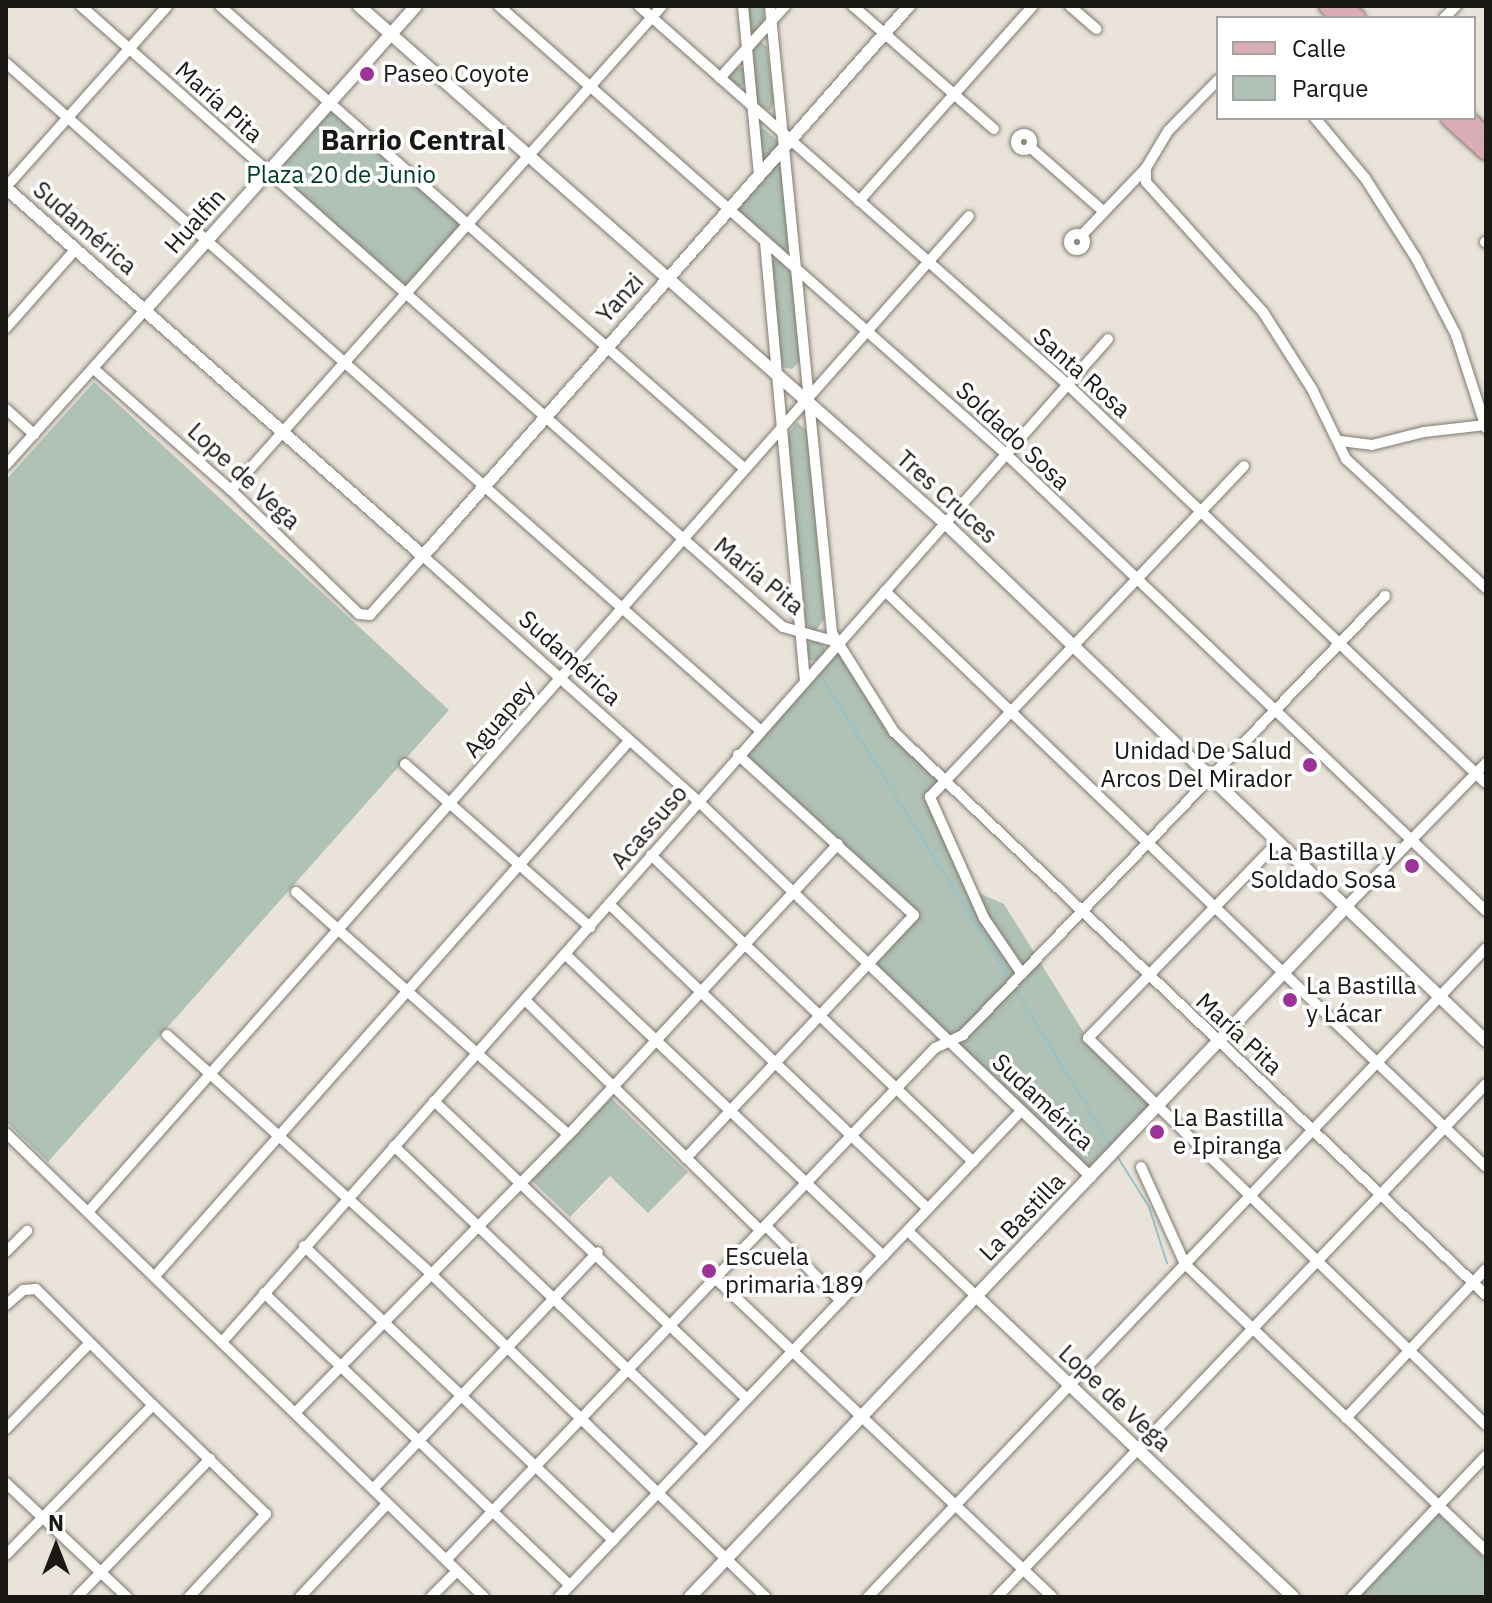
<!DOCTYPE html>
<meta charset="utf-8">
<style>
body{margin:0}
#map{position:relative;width:1492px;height:1603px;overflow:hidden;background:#eae3d9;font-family:"IBM Plex Sans",sans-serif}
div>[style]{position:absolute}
.green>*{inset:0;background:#afc2b5}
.round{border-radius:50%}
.stream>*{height:2px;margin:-1px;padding:0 1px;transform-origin:1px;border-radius:1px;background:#98c2c8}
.roads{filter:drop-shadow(0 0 2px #7f7970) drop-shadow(0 0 2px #7f7970)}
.minor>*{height:10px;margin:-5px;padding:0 5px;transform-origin:5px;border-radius:5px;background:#fff}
.minor>.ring{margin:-5px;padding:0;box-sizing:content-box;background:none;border:10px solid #fff;border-radius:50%}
.tertiary>*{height:12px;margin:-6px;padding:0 6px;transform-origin:6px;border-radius:6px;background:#fff}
.primary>*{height:16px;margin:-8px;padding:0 8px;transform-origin:8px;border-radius:8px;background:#daacb5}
.dots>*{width:22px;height:22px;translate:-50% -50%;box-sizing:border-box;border:4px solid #fff;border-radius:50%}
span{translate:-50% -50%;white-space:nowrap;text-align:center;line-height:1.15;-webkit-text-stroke:7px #fff;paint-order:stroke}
.poi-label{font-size:24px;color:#1a1814}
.left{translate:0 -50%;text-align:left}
.right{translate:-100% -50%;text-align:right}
.street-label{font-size:24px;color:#1a1814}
.park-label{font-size:24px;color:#003c20}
.quarter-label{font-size:28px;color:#1a1814;font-weight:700}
.frame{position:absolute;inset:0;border:8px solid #1a1814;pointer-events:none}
.legend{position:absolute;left:1216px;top:16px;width:260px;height:104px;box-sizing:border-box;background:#fff;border:2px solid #a3a3a1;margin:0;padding:10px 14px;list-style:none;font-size:24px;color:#1a1814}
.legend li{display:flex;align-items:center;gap:16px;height:40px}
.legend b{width:40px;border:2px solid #a3a3a1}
.north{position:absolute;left:16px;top:1507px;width:80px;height:80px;-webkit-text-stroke:6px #fff;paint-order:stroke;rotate:0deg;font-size:22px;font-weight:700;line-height:32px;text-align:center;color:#1a1814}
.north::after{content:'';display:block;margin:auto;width:28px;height:36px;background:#1a1814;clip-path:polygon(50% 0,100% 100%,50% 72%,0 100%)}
</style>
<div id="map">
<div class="green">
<i style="clip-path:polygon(745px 6px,764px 6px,764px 22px,755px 33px,749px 31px)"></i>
<i style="clip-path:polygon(760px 41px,767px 47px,774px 103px,770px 111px,756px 105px,751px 52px)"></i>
<i class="round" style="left:728px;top:67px;width:20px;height:20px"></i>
<i style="clip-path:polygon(330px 103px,469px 226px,407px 295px,268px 173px)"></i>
<i style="clip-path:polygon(757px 123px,780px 143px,762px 163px)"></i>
<i style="clip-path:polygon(780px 160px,790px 246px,785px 252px,736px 209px)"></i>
<i style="clip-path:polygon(777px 257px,793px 276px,801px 360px,792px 369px,781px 367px,771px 261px)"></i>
<i style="clip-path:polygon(94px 382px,449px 710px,48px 1162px,6px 1122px,6px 480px)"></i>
<i style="clip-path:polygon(797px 422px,808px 432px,824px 619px,815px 632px,806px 624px,787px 436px)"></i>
<i class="round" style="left:805px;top:641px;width:20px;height:20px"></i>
<i style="clip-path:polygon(839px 642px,889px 726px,947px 781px,930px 797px,974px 891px,1004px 904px,1084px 1033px,1157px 1108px,1091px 1177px,869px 965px,912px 919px,738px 755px)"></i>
<i style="clip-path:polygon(611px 1098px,688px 1172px,648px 1213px,610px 1176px,570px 1217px,531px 1180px)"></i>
<i style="clip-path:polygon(1438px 1513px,1486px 1560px,1486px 1597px,1359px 1597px)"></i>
</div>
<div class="stream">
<i style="left:823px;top:679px;width:354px;rotate:58.1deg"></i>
<i style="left:1015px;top:989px;width:185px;rotate:58.5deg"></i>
<i style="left:1117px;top:1156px;width:60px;rotate:57.9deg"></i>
<i style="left:1149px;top:1207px;width:59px;rotate:72.2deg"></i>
</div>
<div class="roads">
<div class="minor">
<i style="left:81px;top:6px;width:937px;rotate:41.5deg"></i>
<i style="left:783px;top:627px;width:56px;rotate:15.5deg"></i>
<i style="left:220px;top:6px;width:700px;rotate:41.41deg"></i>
<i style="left:499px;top:6px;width:677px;rotate:41.46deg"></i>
<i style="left:1006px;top:454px;width:663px;rotate:43.59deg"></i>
<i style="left:639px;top:6px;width:571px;rotate:41.45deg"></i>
<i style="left:1067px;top:384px;width:579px;rotate:43.6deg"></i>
<i style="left:743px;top:6px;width:170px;rotate:84.6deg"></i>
<i style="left:770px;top:6px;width:630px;rotate:84.35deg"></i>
<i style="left:832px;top:633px;width:117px;rotate:57.9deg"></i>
<i style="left:894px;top:732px;width:817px;rotate:43.56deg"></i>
<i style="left:853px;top:6px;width:187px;rotate:41.1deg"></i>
<i style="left:1070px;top:6px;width:35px;rotate:41deg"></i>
<i style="left:1444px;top:18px;width:17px;rotate:-45deg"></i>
<i style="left:6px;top:63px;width:1007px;rotate:41.5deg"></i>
<i style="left:720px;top:78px;width:97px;rotate:-47.9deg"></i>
<i style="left:1218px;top:80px;width:71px;rotate:134.4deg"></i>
<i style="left:1168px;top:131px;width:43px;rotate:120.7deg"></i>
<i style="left:1146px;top:168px;width:14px;rotate:90deg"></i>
<i style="left:1146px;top:182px;width:175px;rotate:48deg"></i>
<i style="left:1263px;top:312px;width:91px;rotate:57.5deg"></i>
<i style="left:1312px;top:389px;width:78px;rotate:64.1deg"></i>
<i style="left:1346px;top:459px;width:190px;rotate:42.7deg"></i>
<i style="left:1315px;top:118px;width:78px;rotate:50.2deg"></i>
<i style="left:1365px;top:178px;width:95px;rotate:57.5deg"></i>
<i style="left:1416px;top:258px;width:87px;rotate:62.5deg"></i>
<i style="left:1456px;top:335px;width:98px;rotate:72.1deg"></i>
<i class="ring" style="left:1016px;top:134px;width:6px;height:6px"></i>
<i style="left:1030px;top:147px;width:97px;rotate:41.2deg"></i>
<i style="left:6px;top:187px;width:242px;rotate:-48.3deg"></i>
<i style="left:859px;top:201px;width:261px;rotate:-48.3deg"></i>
<i class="ring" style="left:1069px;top:234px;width:6px;height:6px"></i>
<i style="left:1082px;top:235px;width:93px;rotate:-46.3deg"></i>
<i style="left:765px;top:242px;width:438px;rotate:84.8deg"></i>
<i style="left:1485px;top:242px;width:1px;rotate:45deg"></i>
<i style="left:6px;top:328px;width:106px;rotate:-48.5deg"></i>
<i style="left:94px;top:369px;width:183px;rotate:41.5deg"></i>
<i style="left:231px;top:490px;width:178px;rotate:44.1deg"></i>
<i style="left:359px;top:614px;width:11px;rotate:5deg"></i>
<i style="left:370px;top:615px;width:79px;rotate:-48.1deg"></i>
<i style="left:423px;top:556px;width:368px;rotate:41.7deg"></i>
<i style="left:698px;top:801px;width:544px;rotate:43.73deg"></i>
<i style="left:6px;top:409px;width:38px;rotate:42deg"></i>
<i style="left:1340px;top:441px;width:32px;rotate:7deg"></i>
<i style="left:1372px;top:445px;width:54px;rotate:-14deg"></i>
<i style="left:1424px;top:432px;width:62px;rotate:-6.4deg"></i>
<i style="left:6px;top:465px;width:208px;rotate:-48.1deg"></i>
<i style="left:231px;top:490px;width:648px;rotate:-48.32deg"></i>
<i style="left:885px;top:591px;width:832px;rotate:43.78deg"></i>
<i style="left:405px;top:764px;width:247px;rotate:41.4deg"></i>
<i style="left:1278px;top:842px;width:273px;rotate:134.1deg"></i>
<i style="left:1088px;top:1038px;width:555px;rotate:44.2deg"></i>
<i style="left:651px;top:855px;width:445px;rotate:43.6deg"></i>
<i style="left:296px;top:892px;width:365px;rotate:41.7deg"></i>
<i style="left:609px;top:904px;width:441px;rotate:43.7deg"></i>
<i style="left:1346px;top:907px;width:201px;rotate:-45.8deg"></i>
<i style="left:565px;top:954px;width:439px;rotate:43.5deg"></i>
<i style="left:1022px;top:974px;width:68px;rotate:-124.2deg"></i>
<i style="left:984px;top:918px;width:133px;rotate:-114.1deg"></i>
<i style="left:930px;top:797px;width:456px;rotate:-46.5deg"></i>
<i style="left:525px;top:1000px;width:327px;rotate:44.4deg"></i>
<i style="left:167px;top:1035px;width:353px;rotate:42.1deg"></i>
<i style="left:429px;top:1272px;width:468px;rotate:44deg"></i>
<i style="left:434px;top:1101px;width:432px;rotate:43.6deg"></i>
<i style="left:6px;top:1133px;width:666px;rotate:44.15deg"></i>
<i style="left:394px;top:1146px;width:430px;rotate:43.7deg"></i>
<i style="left:686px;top:1158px;width:333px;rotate:-46.8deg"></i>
<i style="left:914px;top:915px;width:238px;rotate:-137.7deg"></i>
<i style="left:1141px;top:1167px;width:107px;rotate:65.6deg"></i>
<i style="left:1185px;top:1264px;width:416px;rotate:43.6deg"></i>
<i style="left:89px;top:1211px;width:1328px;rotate:-48.51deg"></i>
<i style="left:766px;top:1226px;width:106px;rotate:45deg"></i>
<i style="left:908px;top:1231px;width:95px;rotate:43.7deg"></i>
<i style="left:304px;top:1246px;width:427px;rotate:43.6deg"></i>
<i style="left:6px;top:1252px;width:30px;rotate:-45deg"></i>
<i style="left:155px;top:1276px;width:715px;rotate:-48.46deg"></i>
<i style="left:714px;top:1277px;width:465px;rotate:43.4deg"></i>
<i style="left:264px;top:1293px;width:423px;rotate:43.7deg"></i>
<i style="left:6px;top:1305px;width:23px;rotate:-41deg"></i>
<i style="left:23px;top:1290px;width:13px;rotate:-4deg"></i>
<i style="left:36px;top:1289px;width:165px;rotate:44.8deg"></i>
<i style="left:222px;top:1342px;width:1338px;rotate:-48.54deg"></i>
<i style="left:296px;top:1412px;width:398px;rotate:-45.5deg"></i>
<i style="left:575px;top:1128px;width:387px;rotate:-47.2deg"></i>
<i style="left:1346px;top:1418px;width:204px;rotate:-46.8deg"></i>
<i style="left:6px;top:1429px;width:120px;rotate:-45.7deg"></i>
<i style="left:6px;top:1483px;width:166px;rotate:43.3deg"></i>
<i style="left:374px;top:1488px;width:325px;rotate:-46.5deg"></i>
<i style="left:6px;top:1555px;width:210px;rotate:-45.6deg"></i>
<i style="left:153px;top:1405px;width:157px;rotate:44deg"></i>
<i style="left:266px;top:1514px;width:113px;rotate:132.9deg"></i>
<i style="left:446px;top:1560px;width:708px;rotate:-46.32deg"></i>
<i style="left:935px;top:1048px;width:31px;rotate:-25deg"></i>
<i style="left:963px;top:1035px;width:609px;rotate:-46.13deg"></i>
<i style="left:77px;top:1597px;width:192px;rotate:-46.1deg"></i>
<i style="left:300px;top:1597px;width:127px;rotate:-46.9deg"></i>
<i style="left:431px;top:1597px;width:35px;rotate:-45deg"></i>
<i style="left:559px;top:1597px;width:669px;rotate:-46.45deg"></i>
<i style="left:868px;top:1597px;width:896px;rotate:-46.4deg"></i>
<i style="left:997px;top:1597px;width:709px;rotate:-46.37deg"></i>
<i style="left:1352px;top:1597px;width:195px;rotate:-46.5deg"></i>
</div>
<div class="tertiary">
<i style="left:359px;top:6px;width:780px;rotate:41.41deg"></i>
<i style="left:944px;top:522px;width:750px;rotate:43.76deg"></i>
<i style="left:6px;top:188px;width:556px;rotate:41.43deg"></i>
<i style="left:423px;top:556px;width:734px;rotate:-48.54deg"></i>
<i style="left:145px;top:310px;width:407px;rotate:-48.3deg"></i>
<i style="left:977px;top:1297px;width:436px;rotate:43.5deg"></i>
<i style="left:690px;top:1597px;width:952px;rotate:-46.45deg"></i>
</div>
<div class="primary">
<i style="left:1327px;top:6px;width:18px;rotate:43deg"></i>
<i style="left:1344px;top:6px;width:18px;rotate:41deg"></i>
<i style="left:1449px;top:118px;width:50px;rotate:42.6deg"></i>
<i style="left:1467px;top:118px;width:26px;rotate:43deg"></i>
</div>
</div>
<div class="dots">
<i style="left:367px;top:74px;background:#9c3396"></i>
<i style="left:1310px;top:765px;background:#9c3396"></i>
<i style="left:1412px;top:866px;background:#9c3396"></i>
<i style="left:1290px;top:1000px;background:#9c3396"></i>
<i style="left:1157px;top:1132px;background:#9c3396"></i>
<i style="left:709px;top:1271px;background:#9c3396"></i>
</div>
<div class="poi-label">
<span class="left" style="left:383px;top:74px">Paseo Coyote</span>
<span class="right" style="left:1292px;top:765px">Unidad De Salud<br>Arcos Del Mirador</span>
<span class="right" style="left:1396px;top:866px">La Bastilla y<br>Soldado Sosa</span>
<span class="left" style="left:1306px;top:1000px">La Bastilla<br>y Lácar</span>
<span class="left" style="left:1173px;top:1132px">La Bastilla<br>e Ipiranga</span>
<span class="left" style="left:725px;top:1271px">Escuela<br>primaria 189</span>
</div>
<div class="street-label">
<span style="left:219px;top:102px;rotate:42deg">María Pita</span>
<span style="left:195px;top:221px;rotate:-48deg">Hualfin</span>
<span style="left:85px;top:228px;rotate:41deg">Sudamérica</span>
<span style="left:620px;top:298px;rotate:-48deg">Yanzi</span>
<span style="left:1082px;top:373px;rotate:42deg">Santa Rosa</span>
<span style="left:1013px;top:436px;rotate:43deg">Soldado Sosa</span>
<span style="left:244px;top:476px;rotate:43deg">Lope de Vega</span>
<span style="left:947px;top:497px;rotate:42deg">Tres Cruces</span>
<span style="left:759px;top:576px;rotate:39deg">María Pita</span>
<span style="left:570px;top:658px;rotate:42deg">Sudamérica</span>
<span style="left:499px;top:719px;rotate:-49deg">Aguapey</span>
<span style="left:649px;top:827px;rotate:-49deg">Acassuso</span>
<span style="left:1239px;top:1034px;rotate:43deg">María Pita</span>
<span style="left:1043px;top:1102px;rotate:43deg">Sudamérica</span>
<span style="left:1022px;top:1217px;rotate:-46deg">La Bastilla</span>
<span style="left:1115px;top:1398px;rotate:43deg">Lope de Vega</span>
</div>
<div class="park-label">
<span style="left:341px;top:175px">Plaza 20 de Junio</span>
</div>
<div class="quarter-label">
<span style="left:413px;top:140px">Barrio Central</span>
</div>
<div class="frame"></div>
<ul class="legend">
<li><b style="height:10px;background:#daacb5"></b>Calle</li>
<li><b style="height:22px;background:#afc2b5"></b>Parque</li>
</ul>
<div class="north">N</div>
</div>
